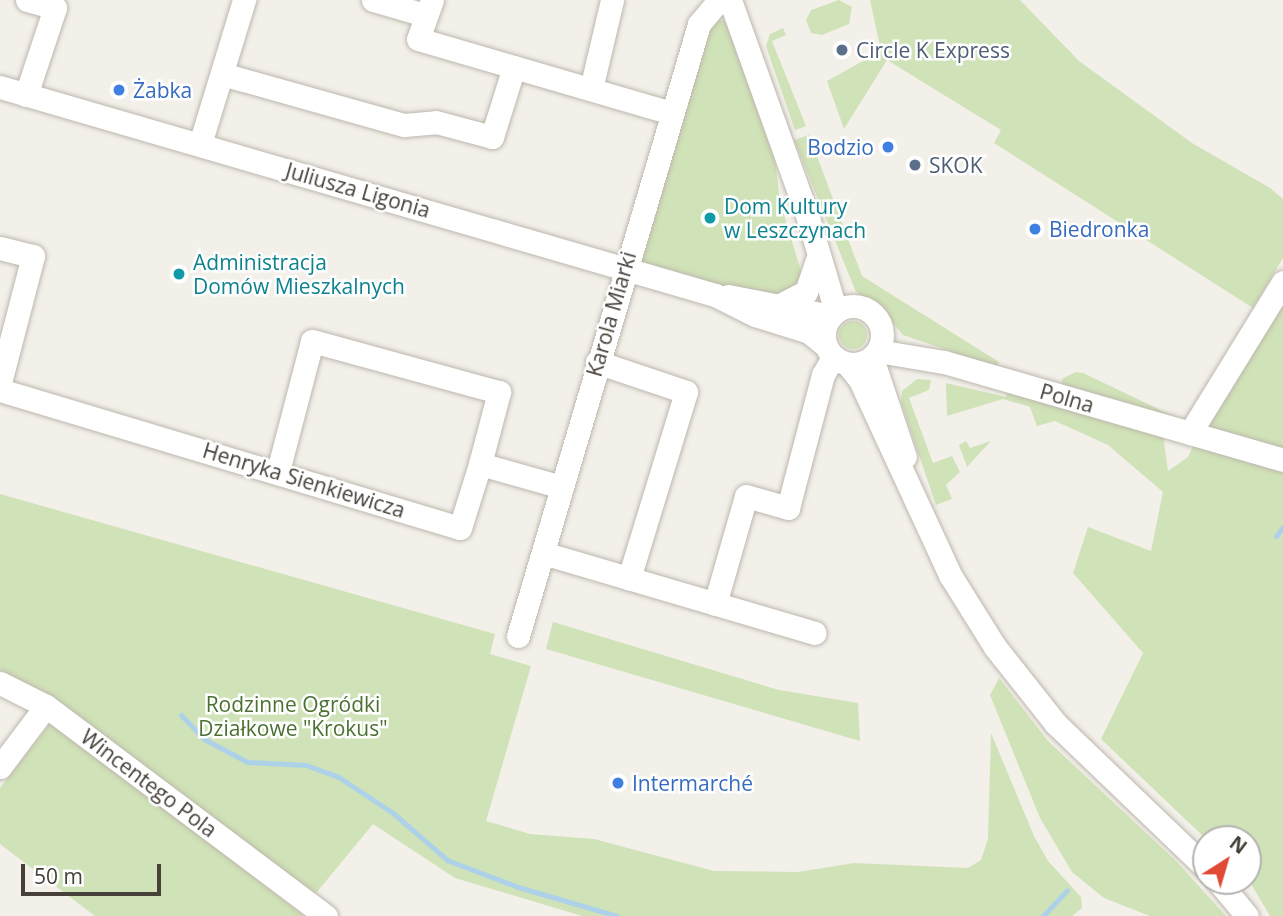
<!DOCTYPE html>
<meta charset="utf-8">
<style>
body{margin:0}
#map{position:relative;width:1283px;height:916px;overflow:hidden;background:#f3f0ea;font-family:"Open Sans",sans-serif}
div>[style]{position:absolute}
.green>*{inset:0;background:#d0e2b7}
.round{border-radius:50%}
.stream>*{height:5px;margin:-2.5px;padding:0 2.5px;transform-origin:2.5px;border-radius:2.5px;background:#add1e8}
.roads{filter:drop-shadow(0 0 2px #bdb7ad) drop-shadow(0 0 2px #bdb7ad)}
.minor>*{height:23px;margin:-11.5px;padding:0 11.5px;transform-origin:11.5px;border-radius:11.5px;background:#fff}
.minor>.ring{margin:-11.5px;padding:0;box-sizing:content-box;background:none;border:23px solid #fff;border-radius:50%}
.dots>*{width:19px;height:19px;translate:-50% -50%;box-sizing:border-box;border:4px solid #fff;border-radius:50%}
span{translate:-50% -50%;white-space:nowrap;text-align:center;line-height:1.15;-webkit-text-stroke:5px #fff;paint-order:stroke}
.service-label{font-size:21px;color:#4e5e75}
.left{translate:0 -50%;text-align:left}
.shop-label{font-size:21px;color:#366cbe}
.right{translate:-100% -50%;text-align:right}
.street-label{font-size:21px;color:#464039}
.culture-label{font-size:21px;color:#0d838f}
.park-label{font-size:21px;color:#4b7132}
.north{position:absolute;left:1192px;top:825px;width:70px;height:70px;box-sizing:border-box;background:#fff;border:2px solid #b5b3b0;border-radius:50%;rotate:37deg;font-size:19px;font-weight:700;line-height:28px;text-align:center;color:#464039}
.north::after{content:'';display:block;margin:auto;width:24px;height:32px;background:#e04933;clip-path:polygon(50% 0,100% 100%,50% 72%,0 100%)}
.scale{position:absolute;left:21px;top:864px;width:140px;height:32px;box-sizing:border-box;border:4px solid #464039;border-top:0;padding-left:9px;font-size:21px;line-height:24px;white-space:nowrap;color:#464039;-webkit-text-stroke:5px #fff;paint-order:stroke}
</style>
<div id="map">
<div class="green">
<i style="clip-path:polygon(839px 0,852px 7px,849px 24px,822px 35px,811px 33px,806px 20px,811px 10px)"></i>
<i style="clip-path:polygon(870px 0,1020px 0,1079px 61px,1192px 143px,1270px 188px,1283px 199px,1283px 258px,1253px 308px,994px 143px,1001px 130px,887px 60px,844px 129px,827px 81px,881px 51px)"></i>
<i style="clip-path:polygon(714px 19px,728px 22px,774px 151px,780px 202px,804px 281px,784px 298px,699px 281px,641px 264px,636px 256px,705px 29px)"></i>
<i style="clip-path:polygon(783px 28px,786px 35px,772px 41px,806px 126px,795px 130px,766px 46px,770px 34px)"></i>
<i style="clip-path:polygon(809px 135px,862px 276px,999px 362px,997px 367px,903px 335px,882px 309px,856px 292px,794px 140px)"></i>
<i style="clip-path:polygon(1283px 288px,1283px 916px,1270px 916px,1248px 879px,1248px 839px,1206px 839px,1101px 739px,1143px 653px,1073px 573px,1088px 527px,1151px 551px,1163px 492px,1108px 445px,1055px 421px,1037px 426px,1030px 407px,1003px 399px,947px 416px,946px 388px,946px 383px,1006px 397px,1008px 391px,1163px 434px,1168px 471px,1188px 457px,1226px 379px)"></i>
<i class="round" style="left:839px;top:321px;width:28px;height:28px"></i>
<i style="clip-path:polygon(1076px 372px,1083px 373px,1171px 415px,1166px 418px,1060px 387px,1063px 378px)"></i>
<i style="clip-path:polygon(917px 379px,931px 380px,929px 390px,909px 398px,933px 463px,952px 456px,960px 472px,946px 485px,952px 499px,936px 505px,901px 402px,902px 391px)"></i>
<i style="clip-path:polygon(966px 441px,970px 448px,991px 441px,967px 467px,959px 445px)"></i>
<i style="clip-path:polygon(0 494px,495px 634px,490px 654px,531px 666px,486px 821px,530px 834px,594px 839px,714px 871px,798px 872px,854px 863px,968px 868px,981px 860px,988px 839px,991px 733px,1034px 836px,1048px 861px,1081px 897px,1082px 908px,1072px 916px,582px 916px,455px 878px,373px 824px,312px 898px,0 675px)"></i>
<i style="clip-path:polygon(553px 622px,779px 690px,858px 703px,860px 741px,546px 649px)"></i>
<i style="clip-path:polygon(999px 678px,1048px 741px,1176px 861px,1226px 916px,1150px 916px,1104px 898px,1072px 872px,1040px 818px,990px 695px)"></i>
<i style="clip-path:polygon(52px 721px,304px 916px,95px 916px,0 844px,0 788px)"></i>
</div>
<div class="stream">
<i style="left:1276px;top:536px;width:11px;rotate:-52deg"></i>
<i style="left:181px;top:715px;width:33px;rotate:46deg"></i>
<i style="left:204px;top:739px;width:49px;rotate:28.1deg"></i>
<i style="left:247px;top:762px;width:59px;rotate:2.9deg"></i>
<i style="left:306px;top:765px;width:33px;rotate:20deg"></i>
<i style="left:337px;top:776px;width:67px;rotate:33.5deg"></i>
<i style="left:393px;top:813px;width:72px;rotate:41deg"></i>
<i style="left:447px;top:860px;width:76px;rotate:20.8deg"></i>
<i style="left:518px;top:887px;width:103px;rotate:16.3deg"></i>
<i style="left:1043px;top:916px;width:35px;rotate:-47deg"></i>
</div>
<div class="roads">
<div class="minor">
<i style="left:373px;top:0;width:54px;rotate:16.1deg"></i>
<i style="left:432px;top:0;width:41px;rotate:109.7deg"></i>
<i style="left:418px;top:39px;width:100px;rotate:16.3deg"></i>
<i style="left:730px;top:0;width:232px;rotate:70.3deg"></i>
<i style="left:808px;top:218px;width:88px;rotate:73.4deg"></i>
<i style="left:833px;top:302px;width:14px;rotate:98deg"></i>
<i style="left:222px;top:74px;width:189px;rotate:15.7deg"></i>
<i style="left:404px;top:125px;width:32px;rotate:-5deg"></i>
<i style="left:436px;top:122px;width:58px;rotate:15deg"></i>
<i style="left:492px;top:137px;width:73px;rotate:-72.6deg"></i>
<i style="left:514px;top:67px;width:164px;rotate:16.3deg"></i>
<i style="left:0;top:87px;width:745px;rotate:16.22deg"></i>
<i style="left:715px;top:295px;width:45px;rotate:26.6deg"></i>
<i style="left:755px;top:315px;width:57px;rotate:17.5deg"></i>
<i style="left:809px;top:332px;width:19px;rotate:39deg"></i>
<i style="left:591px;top:89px;width:91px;rotate:-76.7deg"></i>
<i style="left:26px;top:95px;width:92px;rotate:-71.6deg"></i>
<i style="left:55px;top:8px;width:29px;rotate:-164deg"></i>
<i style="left:200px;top:144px;width:151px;rotate:-73deg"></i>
<i style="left:0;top:248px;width:34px;rotate:14deg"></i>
<i style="left:33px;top:256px;width:131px;rotate:104.6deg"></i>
<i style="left:728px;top:296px;width:105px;rotate:11deg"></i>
<i style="left:780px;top:305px;width:29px;rotate:-27deg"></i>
<i style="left:806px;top:292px;width:34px;rotate:-71deg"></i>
<i class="ring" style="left:824px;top:306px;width:35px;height:35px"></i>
<i style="left:878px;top:351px;width:67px;rotate:9.5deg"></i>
<i style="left:944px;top:362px;width:353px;rotate:16.1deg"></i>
<i style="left:872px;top:358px;width:104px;rotate:71.6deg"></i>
<i style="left:597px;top:362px;width:94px;rotate:18.6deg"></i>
<i style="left:686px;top:392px;width:195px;rotate:107deg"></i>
<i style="left:848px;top:365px;width:19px;rotate:51deg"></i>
<i style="left:860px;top:380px;width:215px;rotate:65.2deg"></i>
<i style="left:950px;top:575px;width:85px;rotate:58deg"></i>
<i style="left:995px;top:647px;width:98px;rotate:51.6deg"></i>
<i style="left:1056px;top:724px;width:208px;rotate:43.8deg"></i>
<i style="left:0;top:390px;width:480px;rotate:16.7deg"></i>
<i style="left:460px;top:528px;width:67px;rotate:-72.6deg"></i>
<i style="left:480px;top:464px;width:85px;rotate:15.7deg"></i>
<i style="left:1190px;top:433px;width:177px;rotate:-58.4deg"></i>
<i style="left:278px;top:471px;width:134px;rotate:-75.3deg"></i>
<i style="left:312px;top:341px;width:194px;rotate:15.3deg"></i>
<i style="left:499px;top:392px;width:74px;rotate:104.8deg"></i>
<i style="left:543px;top:553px;width:283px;rotate:16.4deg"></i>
<i style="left:715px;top:604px;width:112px;rotate:-74deg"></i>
<i style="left:746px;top:496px;width:44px;rotate:15.9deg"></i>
<i style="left:788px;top:508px;width:138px;rotate:-75.3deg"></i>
<i style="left:823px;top:375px;width:21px;rotate:-61deg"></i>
<i style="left:518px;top:636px;width:638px;rotate:-73.52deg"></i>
<i style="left:699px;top:24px;width:31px;rotate:-50deg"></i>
<i style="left:0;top:683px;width:51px;rotate:26.6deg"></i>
<i style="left:46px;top:706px;width:350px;rotate:36.9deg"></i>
<i style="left:0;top:767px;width:76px;rotate:-53deg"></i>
<i style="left:1218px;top:881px;width:45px;rotate:50.4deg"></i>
</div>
</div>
<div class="dots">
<i style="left:842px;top:50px;background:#5c6f8a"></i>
<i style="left:119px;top:90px;background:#3f7fe0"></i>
<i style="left:888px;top:147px;background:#3f7fe0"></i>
<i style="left:915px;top:165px;background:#5c6f8a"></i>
<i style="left:710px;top:218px;background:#0f9aa8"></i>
<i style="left:1035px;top:229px;background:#3f7fe0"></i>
<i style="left:179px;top:274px;background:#0f9aa8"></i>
<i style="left:618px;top:783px;background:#3f7fe0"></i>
</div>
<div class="service-label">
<span class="left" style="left:856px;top:50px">Circle K Express</span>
<span class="left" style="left:929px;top:165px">SKOK</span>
</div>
<div class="shop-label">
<span class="left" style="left:133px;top:90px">Żabka</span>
<span class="right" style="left:874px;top:147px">Bodzio</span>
<span class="left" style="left:1049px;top:229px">Biedronka</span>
<span class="left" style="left:632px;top:783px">Intermarché</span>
</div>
<div class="street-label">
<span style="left:358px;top:190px;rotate:16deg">Juliusza Ligonia</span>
<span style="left:611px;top:314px;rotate:-74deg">Karola Miarki</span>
<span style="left:1067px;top:398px;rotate:16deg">Polna</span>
<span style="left:304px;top:480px;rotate:17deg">Henryka Sienkiewicza</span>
<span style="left:149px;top:783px;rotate:37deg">Wincentego Pola</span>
</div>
<div class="culture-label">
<span class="left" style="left:724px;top:218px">Dom Kultury<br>w Leszczynach</span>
<span class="left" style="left:193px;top:274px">Administracja<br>Domów Mieszkalnych</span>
</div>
<div class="park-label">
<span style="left:293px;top:716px">Rodzinne Ogródki<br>Działkowe "Krokus"</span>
</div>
<div class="north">N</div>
<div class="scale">50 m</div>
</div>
